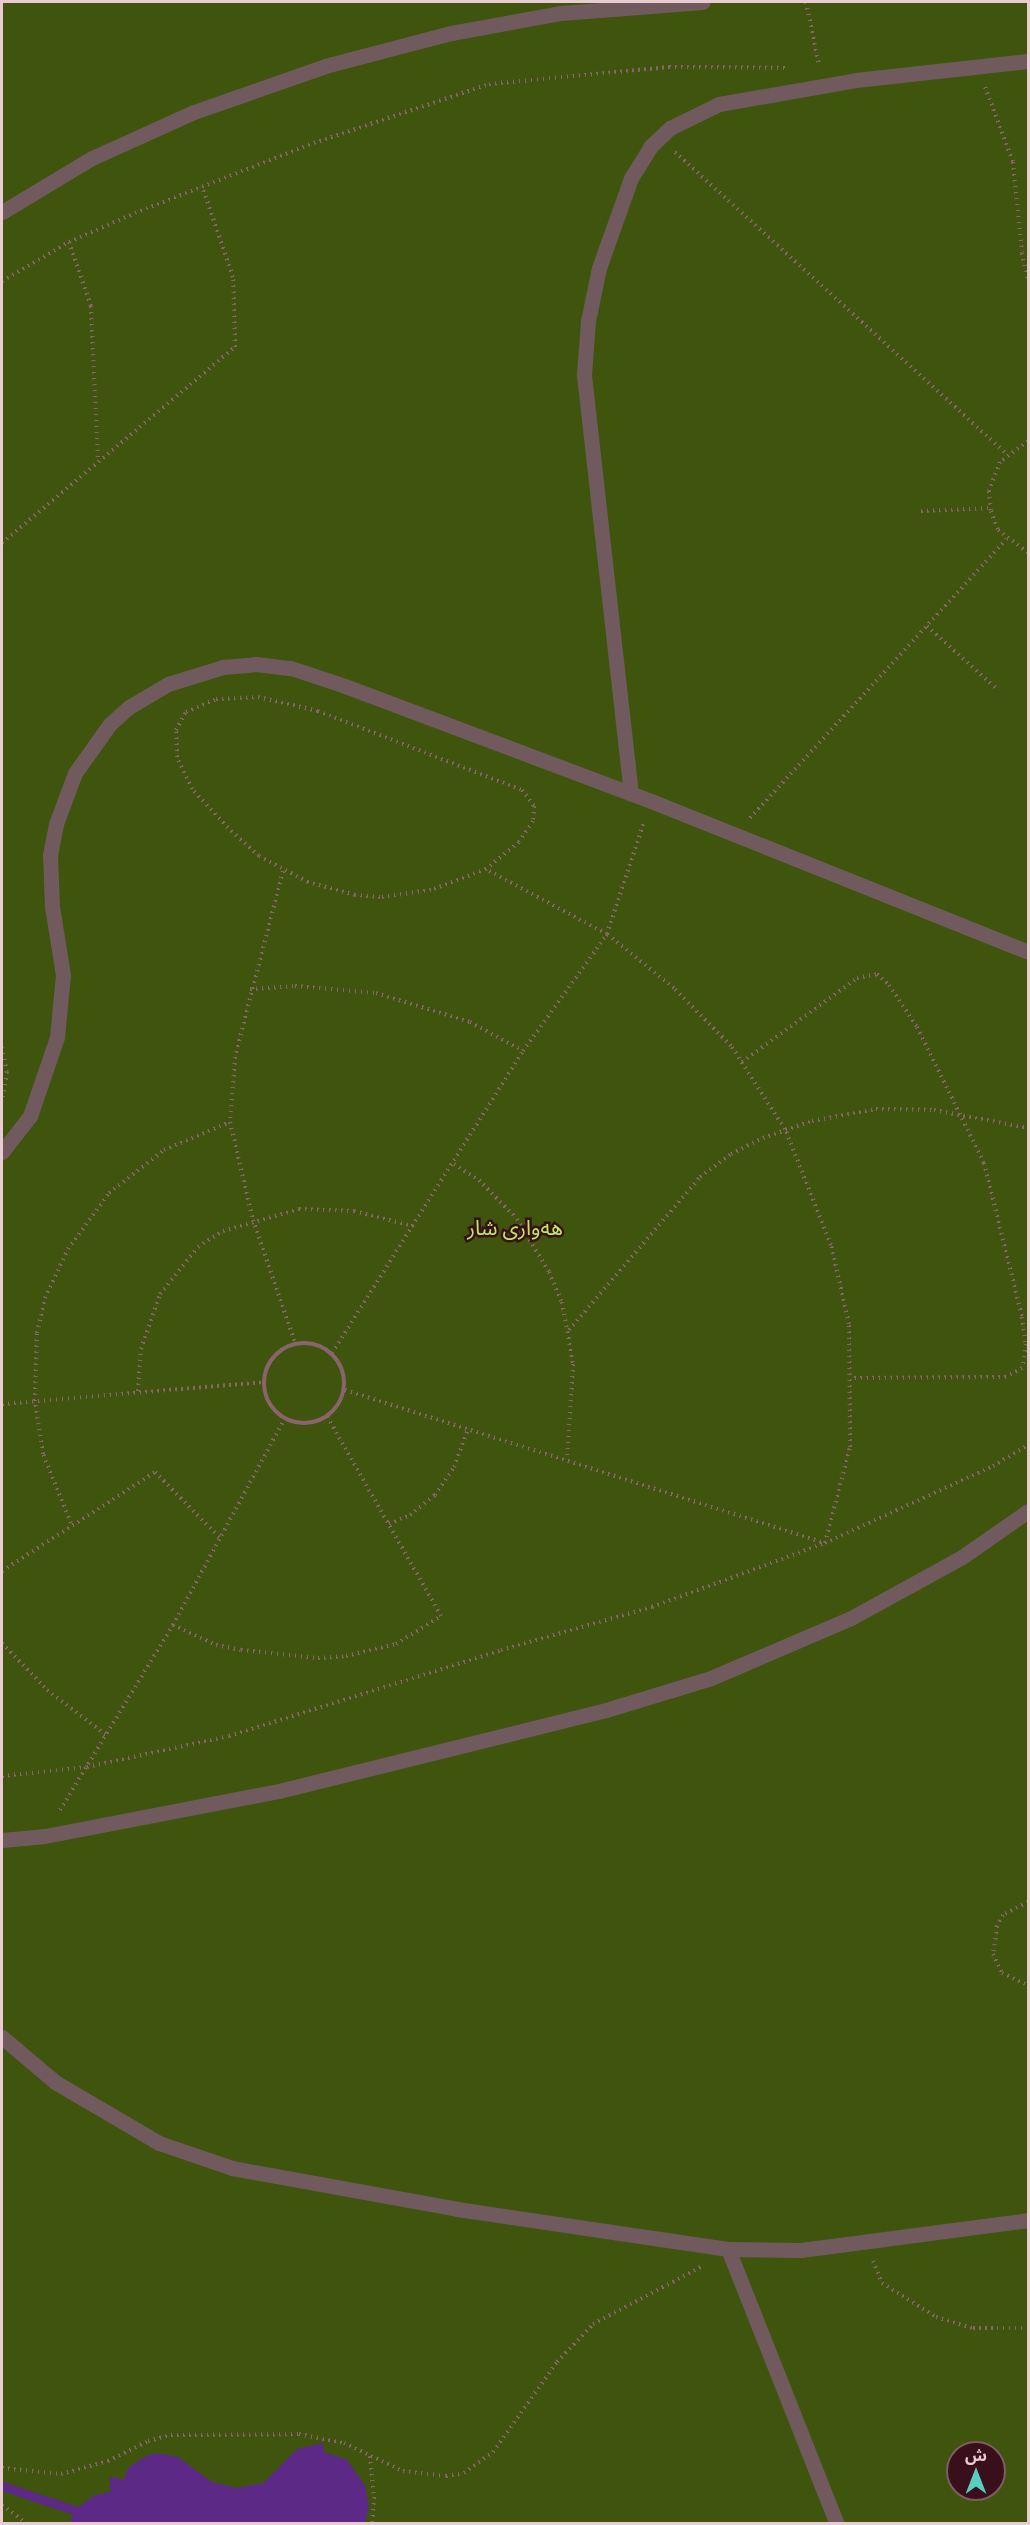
<!DOCTYPE html>
<meta charset="utf-8">
<style>
body{margin:0}
#map{position:relative;width:1030px;height:2525px;overflow:hidden;background:#431924;font-family:Ubuntu,"Noto Sans Arabic",sans-serif}
div>[style]{position:absolute}
.green>*{inset:0;background:#3f550d}
.water>*{inset:0;background:#5c2987}
.stream>*{height:9px;margin:-4.5px;padding:0 4.5px;transform-origin:4.5px;border-radius:4.5px;background:#5c2987}
.path>*{height:4px;margin-top:-2px;transform-origin:0;background:repeating-linear-gradient(90deg,#89646d 0 1.5px,transparent 0 6px)}
.path>.ring{margin:-2px;padding:0;box-sizing:content-box;background:none;border:4px solid #89646d;border-radius:50%}
.service>*{height:15px;margin:-7.5px;padding:0 7.5px;transform-origin:7.5px;border-radius:7.5px;background:#715a5e}
.tertiary>*{height:15px;margin:-7.5px;padding:0 7.5px;transform-origin:7.5px;border-radius:7.5px;background:#715a5e}
span{translate:-50% -50%;white-space:nowrap;text-align:center;line-height:1.15;-webkit-text-stroke:5px #380f1b;paint-order:stroke}
.park-label{font-size:21px;color:#baeb58}
.frame{position:absolute;inset:0;border:3px solid #e9ccd1;pointer-events:none}
.north{position:absolute;left:946px;top:2441px;width:60px;height:60px;box-sizing:border-box;background:#380f1b;border:2px solid #7f5b64;border-radius:50%;rotate:0deg;font-size:16px;font-weight:700;line-height:24px;text-align:center;color:#e9ccd1}
.north::after{content:'';display:block;margin:auto;width:21px;height:27px;background:#57cec1;clip-path:polygon(50% 0,100% 100%,50% 72%,0 100%)}
</style>
<div id="map">
<div class="green">
<i style="clip-path:polygon(evenodd,2px 2px,1028px 2px,1028px 2523px,2px 2524px,2px 2px,958px 2453px,994px 2453px,994px 2489px,958px 2489px,958px 2453px)"></i>
</div>
<div class="water">
<i style="clip-path:polygon(323px 2443px,324px 2452px,346px 2459px,365px 2485px,369px 2507px,365px 2523px,70px 2523px,74px 2510px,95px 2495px,110px 2492px,110px 2476px,123px 2480px,129px 2467px,146px 2456px,156px 2453px,178px 2457px,212px 2482px,237px 2488px,263px 2483px,297px 2449px)"></i>
</div>
<div class="stream">
<i style="left:2px;top:2486px;width:76px;rotate:18.4deg"></i>
</div>
<div class="path">
<i style="left:806px;top:2px;width:64px;rotate:78.3deg"></i>
<i style="left:985px;top:87px;width:80px;rotate:69.5deg"></i>
<i style="left:1013px;top:162px;width:91px;rotate:84.4deg"></i>
<i style="left:1022px;top:253px;width:29px;rotate:78deg"></i>
<i style="left:675px;top:152px;width:449px;rotate:42.3deg"></i>
<i style="left:69px;top:242px;width:68px;rotate:71deg"></i>
<i style="left:91px;top:306px;width:153px;rotate:87.4deg"></i>
<i style="left:2px;top:281px;width:78px;rotate:-30.2deg"></i>
<i style="left:69px;top:242px;width:72px;rotate:-23.7deg"></i>
<i style="left:135px;top:213px;width:192px;rotate:-21.4deg"></i>
<i style="left:314px;top:143px;width:185px;rotate:-18.6deg"></i>
<i style="left:489px;top:84px;width:181px;rotate:-5.4deg"></i>
<i style="left:669px;top:67px;width:116px;rotate:0.5deg"></i>
<i style="left:1028px;top:441px;width:35px;rotate:143deg"></i>
<i style="left:1000px;top:462px;width:31px;rotate:111deg"></i>
<i style="left:989px;top:491px;width:20px;rotate:84deg"></i>
<i style="left:991px;top:511px;width:20px;rotate:70deg"></i>
<i style="left:998px;top:530px;width:38px;rotate:37deg"></i>
<i style="left:921px;top:511px;width:69px;rotate:-2.5deg"></i>
<i style="left:2px;top:543px;width:304px;rotate:-40.1deg"></i>
<i style="left:235px;top:347px;width:70px;rotate:-91.6deg"></i>
<i style="left:233px;top:277px;width:96px;rotate:-108.8deg"></i>
<i style="left:927px;top:626px;width:94px;rotate:42deg"></i>
<i style="left:258px;top:697px;width:62px;rotate:13.1deg"></i>
<i style="left:318px;top:711px;width:219px;rotate:21.2deg"></i>
<i style="left:522px;top:790px;width:20px;rotate:53deg"></i>
<i style="left:534px;top:806px;width:15px;rotate:94deg"></i>
<i style="left:533px;top:821px;width:25px;rotate:124deg"></i>
<i style="left:519px;top:842px;width:43px;rotate:140.7deg"></i>
<i style="left:486px;top:869px;width:59px;rotate:159.1deg"></i>
<i style="left:431px;top:890px;width:51px;rotate:172.2deg"></i>
<i style="left:380px;top:897px;width:25px;rotate:-175deg"></i>
<i style="left:355px;top:895px;width:49px;rotate:-164.5deg"></i>
<i style="left:308px;top:882px;width:55px;rotate:-152deg"></i>
<i style="left:259px;top:856px;width:36px;rotate:-138deg"></i>
<i style="left:232px;top:832px;width:59px;rotate:-132.9deg"></i>
<i style="left:192px;top:789px;width:35px;rotate:-115deg"></i>
<i style="left:177px;top:757px;width:27px;rotate:-92deg"></i>
<i style="left:176px;top:730px;width:21px;rotate:-61deg"></i>
<i style="left:186px;top:712px;width:33px;rotate:-23deg"></i>
<i style="left:216px;top:699px;width:42px;rotate:-2.7deg"></i>
<i style="left:750px;top:818px;width:379px;rotate:-47.4deg"></i>
<i style="left:283px;top:871px;width:192px;rotate:104.5deg"></i>
<i style="left:235px;top:1057px;width:65px;rotate:94.4deg"></i>
<i style="left:230px;top:1122px;width:101px;rotate:76.8deg"></i>
<i style="left:253px;top:1220px;width:130px;rotate:71.1deg"></i>
<i style="left:250px;top:989px;width:45px;rotate:-3.8deg"></i>
<i style="left:295px;top:986px;width:81px;rotate:4.9deg"></i>
<i style="left:376px;top:993px;width:98px;rotate:17.1deg"></i>
<i style="left:470px;top:1022px;width:60px;rotate:28.7deg"></i>
<i style="left:2px;top:1047px;width:25px;rotate:79deg"></i>
<i style="left:7px;top:1072px;width:28px;rotate:100deg"></i>
<i style="left:742px;top:1062px;width:142px;rotate:-36.1deg"></i>
<i style="left:857px;top:978px;width:20px;rotate:-11deg"></i>
<i style="left:877px;top:974px;width:16px;rotate:43deg"></i>
<i style="left:889px;top:985px;width:50px;rotate:56.3deg"></i>
<i style="left:917px;top:1027px;width:152px;rotate:63.8deg"></i>
<i style="left:984px;top:1163px;width:159px;rotate:76.1deg"></i>
<i style="left:1022px;top:1317px;width:27px;rotate:82deg"></i>
<i style="left:1026px;top:1344px;width:24px;rotate:99deg"></i>
<i style="left:1022px;top:1368px;width:18px;rotate:151deg"></i>
<i style="left:1006px;top:1377px;width:155px;rotate:179.6deg"></i>
<i style="left:454px;top:1164px;width:30px;rotate:33deg"></i>
<i style="left:479px;top:1180px;width:54px;rotate:45.7deg"></i>
<i style="left:517px;top:1219px;width:62px;rotate:58.9deg"></i>
<i style="left:549px;top:1272px;width:33px;rotate:67deg"></i>
<i style="left:562px;top:1302px;width:63px;rotate:79.9deg"></i>
<i style="left:573px;top:1364px;width:95px;rotate:93.6deg"></i>
<i style="left:569px;top:1330px;width:201px;rotate:-49.4deg"></i>
<i style="left:700px;top:1177px;width:39px;rotate:-37deg"></i>
<i style="left:731px;top:1154px;width:36px;rotate:-27deg"></i>
<i style="left:763px;top:1138px;width:52px;rotate:-19.1deg"></i>
<i style="left:812px;top:1121px;width:65px;rotate:-10.6deg"></i>
<i style="left:876px;top:1109px;width:58px;rotate:1deg"></i>
<i style="left:934px;top:1110px;width:96px;rotate:10.8deg"></i>
<i class="ring" style="left:264px;top:1343px;width:76px;height:76px"></i>
<i style="left:332px;top:1353px;width:357px;rotate:-57.7deg"></i>
<i style="left:523px;top:1051px;width:144px;rotate:-54.3deg"></i>
<i style="left:607px;top:934px;width:118px;rotate:-71.7deg"></i>
<i style="left:345px;top:1390px;width:504px;rotate:17.68deg"></i>
<i style="left:825px;top:1543px;width:185px;rotate:-24.6deg"></i>
<i style="left:993px;top:1466px;width:41px;rotate:-31deg"></i>
<i style="left:138px;top:1391px;width:42px;rotate:-85.9deg"></i>
<i style="left:141px;top:1349px;width:58px;rotate:-70.9deg"></i>
<i style="left:160px;top:1294px;width:60px;rotate:-51deg"></i>
<i style="left:198px;top:1247px;width:30px;rotate:-33deg"></i>
<i style="left:223px;top:1231px;width:79px;rotate:-16.1deg"></i>
<i style="left:299px;top:1209px;width:55px;rotate:2.1deg"></i>
<i style="left:354px;top:1211px;width:61px;rotate:14.3deg"></i>
<i style="left:2px;top:1404px;width:263px;rotate:-4.8deg"></i>
<i style="left:71px;top:1523px;width:74px;rotate:-112.1deg"></i>
<i style="left:43px;top:1454px;width:54px;rotate:-98.6deg"></i>
<i style="left:35px;top:1401px;width:68px;rotate:-88.3deg"></i>
<i style="left:37px;top:1333px;width:36px;rotate:-77deg"></i>
<i style="left:45px;top:1298px;width:54px;rotate:-64.9deg"></i>
<i style="left:68px;top:1249px;width:69px;rotate:-53.8deg"></i>
<i style="left:109px;top:1193px;width:70px;rotate:-38deg"></i>
<i style="left:164px;top:1150px;width:72px;rotate:-23deg"></i>
<i style="left:389px;top:1524px;width:23px;rotate:-23deg"></i>
<i style="left:410px;top:1515px;width:32px;rotate:-39deg"></i>
<i style="left:435px;top:1495px;width:34px;rotate:-56deg"></i>
<i style="left:454px;top:1467px;width:40px;rotate:-69.8deg"></i>
<i style="left:2px;top:1571px;width:182px;rotate:-32.9deg"></i>
<i style="left:155px;top:1472px;width:93px;rotate:45.4deg"></i>
<i style="left:173px;top:1625px;width:47px;rotate:24.9deg"></i>
<i style="left:216px;top:1645px;width:25px;rotate:11deg"></i>
<i style="left:241px;top:1650px;width:77px;rotate:5.9deg"></i>
<i style="left:318px;top:1658px;width:28px;rotate:-4deg"></i>
<i style="left:346px;top:1656px;width:51px;rotate:-13.5deg"></i>
<i style="left:396px;top:1644px;width:53px;rotate:-31.9deg"></i>
<i style="left:441px;top:1616px;width:230px;rotate:-119.7deg"></i>
<i style="left:2px;top:1643px;width:65px;rotate:46.2deg"></i>
<i style="left:47px;top:1690px;width:74px;rotate:37.3deg"></i>
<i style="left:2px;top:1776px;width:85px;rotate:-6deg"></i>
<i style="left:87px;top:1767px;width:145px;rotate:-12.3deg"></i>
<i style="left:229px;top:1736px;width:285px;rotate:-17.5deg"></i>
<i style="left:501px;top:1650px;width:157px;rotate:-15.9deg"></i>
<i style="left:652px;top:1607px;width:184px;rotate:-20.3deg"></i>
<i style="left:825px;top:1543px;width:99px;rotate:-75.4deg"></i>
<i style="left:850px;top:1447px;width:123px;rotate:-90.5deg"></i>
<i style="left:849px;top:1324px;width:81px;rotate:-102.8deg"></i>
<i style="left:831px;top:1245px;width:125px;rotate:-111.6deg"></i>
<i style="left:785px;top:1129px;width:99px;rotate:-123deg"></i>
<i style="left:731px;top:1046px;width:81px;rotate:-134.5deg"></i>
<i style="left:674px;top:988px;width:86px;rotate:-141.1deg"></i>
<i style="left:607px;top:934px;width:137px;rotate:-151.8deg"></i>
<i style="left:60px;top:1810px;width:217px;rotate:-58.6deg"></i>
<i style="left:173px;top:1625px;width:235px;rotate:-61.6deg"></i>
<i style="left:1028px;top:1902px;width:28px;rotate:153deg"></i>
<i style="left:1003px;top:1915px;width:13px;rotate:119deg"></i>
<i style="left:997px;top:1926px;width:28px;rotate:98deg"></i>
<i style="left:993px;top:1954px;width:21px;rotate:65deg"></i>
<i style="left:1002px;top:1973px;width:29px;rotate:25deg"></i>
<i style="left:873px;top:2261px;width:24px;rotate:68deg"></i>
<i style="left:882px;top:2283px;width:64px;rotate:32.2deg"></i>
<i style="left:936px;top:2317px;width:39px;rotate:17deg"></i>
<i style="left:973px;top:2328px;width:55px"></i>
<i style="left:370px;top:2456px;width:41px;rotate:84.4deg"></i>
<i style="left:374px;top:2497px;width:27px;rotate:94deg"></i>
<i style="left:2px;top:2468px;width:59px;rotate:5.8deg"></i>
<i style="left:61px;top:2474px;width:49px;rotate:-15.5deg"></i>
<i style="left:108px;top:2461px;width:45px;rotate:-26.6deg"></i>
<i style="left:148px;top:2441px;width:24px;rotate:-15deg"></i>
<i style="left:171px;top:2435px;width:128px;rotate:-0.4deg"></i>
<i style="left:299px;top:2434px;width:46px;rotate:11.3deg"></i>
<i style="left:344px;top:2443px;width:65px;rotate:25.4deg"></i>
<i style="left:403px;top:2471px;width:43px;rotate:6.6deg"></i>
<i style="left:446px;top:2476px;width:18px;rotate:-9deg"></i>
<i style="left:464px;top:2473px;width:36px;rotate:-36deg"></i>
<i style="left:493px;top:2452px;width:110px;rotate:-54.6deg"></i>
<i style="left:557px;top:2362px;width:52px;rotate:-46.5deg"></i>
<i style="left:593px;top:2324px;width:122px;rotate:-27.8deg"></i>
<i style="left:2px;top:2505px;width:31px;rotate:37deg"></i>
</div>
<div class="service">
<i style="left:631px;top:794px;width:423px;rotate:-96.4deg"></i>
<i style="left:584px;top:374px;width:53px;rotate:-85.7deg"></i>
<i style="left:588px;top:321px;width:54px;rotate:-78.3deg"></i>
<i style="left:599px;top:268px;width:96px;rotate:-70.4deg"></i>
<i style="left:631px;top:178px;width:36px;rotate:-58deg"></i>
<i style="left:650px;top:147px;width:28px;rotate:-44deg"></i>
<i style="left:670px;top:128px;width:55px;rotate:-26.1deg"></i>
<i style="left:719px;top:104px;width:139px;rotate:-9.9deg"></i>
<i style="left:856px;top:80px;width:173px;rotate:-6.3deg"></i>
<i style="left:2px;top:1152px;width:46px;rotate:-52.1deg"></i>
<i style="left:30px;top:1116px;width:83px;rotate:-71.1deg"></i>
<i style="left:57px;top:1037px;width:62px;rotate:-84.5deg"></i>
<i style="left:63px;top:975px;width:70px;rotate:-99.1deg"></i>
<i style="left:52px;top:906px;width:51px;rotate:-92.2deg"></i>
<i style="left:50px;top:855px;width:32px;rotate:-79deg"></i>
<i style="left:56px;top:824px;width:54px;rotate:-69.6deg"></i>
<i style="left:75px;top:773px;width:60px;rotate:-54.5deg"></i>
<i style="left:110px;top:724px;width:25px;rotate:-42deg"></i>
<i style="left:129px;top:707px;width:45px;rotate:-30.5deg"></i>
<i style="left:168px;top:684px;width:58px;rotate:-17.2deg"></i>
<i style="left:223px;top:667px;width:33px;rotate:-5deg"></i>
<i style="left:256px;top:664px;width:35px;rotate:7deg"></i>
<i style="left:291px;top:668px;width:57px;rotate:18.4deg"></i>
<i style="left:345px;top:686px;width:327px;rotate:20.6deg"></i>
<i style="left:651px;top:801px;width:406px;rotate:21.8deg"></i>
</div>
<div class="tertiary">
<i style="left:2px;top:212px;width:105px;rotate:-31deg"></i>
<i style="left:92px;top:158px;width:112px;rotate:-24.3deg"></i>
<i style="left:194px;top:112px;width:139px;rotate:-19.3deg"></i>
<i style="left:325px;top:66px;width:130px;rotate:-14.7deg"></i>
<i style="left:451px;top:33px;width:112px;rotate:-10.3deg"></i>
<i style="left:561px;top:13px;width:142px;rotate:-4.4deg"></i>
<i style="left:2px;top:1840px;width:43px;rotate:-5.3deg"></i>
<i style="left:45px;top:1836px;width:238px;rotate:-10.9deg"></i>
<i style="left:279px;top:1791px;width:337px;rotate:-13.9deg"></i>
<i style="left:606px;top:1710px;width:110px;rotate:-16.9deg"></i>
<i style="left:711px;top:1678px;width:152px;rotate:-23.2deg"></i>
<i style="left:851px;top:1618px;width:127px;rotate:-28.8deg"></i>
<i style="left:962px;top:1557px;width:80px;rotate:-34.9deg"></i>
<i style="left:2px;top:2037px;width:70px;rotate:40.3deg"></i>
<i style="left:55px;top:2082px;width:121px;rotate:30.4deg"></i>
<i style="left:159px;top:2143px;width:77px;rotate:18.9deg"></i>
<i style="left:232px;top:2168px;width:229px;rotate:10.3deg"></i>
<i style="left:457px;top:2209px;width:274px;rotate:8.4deg"></i>
<i style="left:728px;top:2249px;width:73px;rotate:0.8deg"></i>
<i style="left:801px;top:2250px;width:229px;rotate:-7.5deg"></i>
<i style="left:728px;top:2249px;width:296px;rotate:68.4deg"></i>
</div>
<div class="park-label">
<span style="left:515px;top:1227px">هەواری شار</span>
</div>
<div class="frame"></div>
<div class="north">ش</div>
</div>
